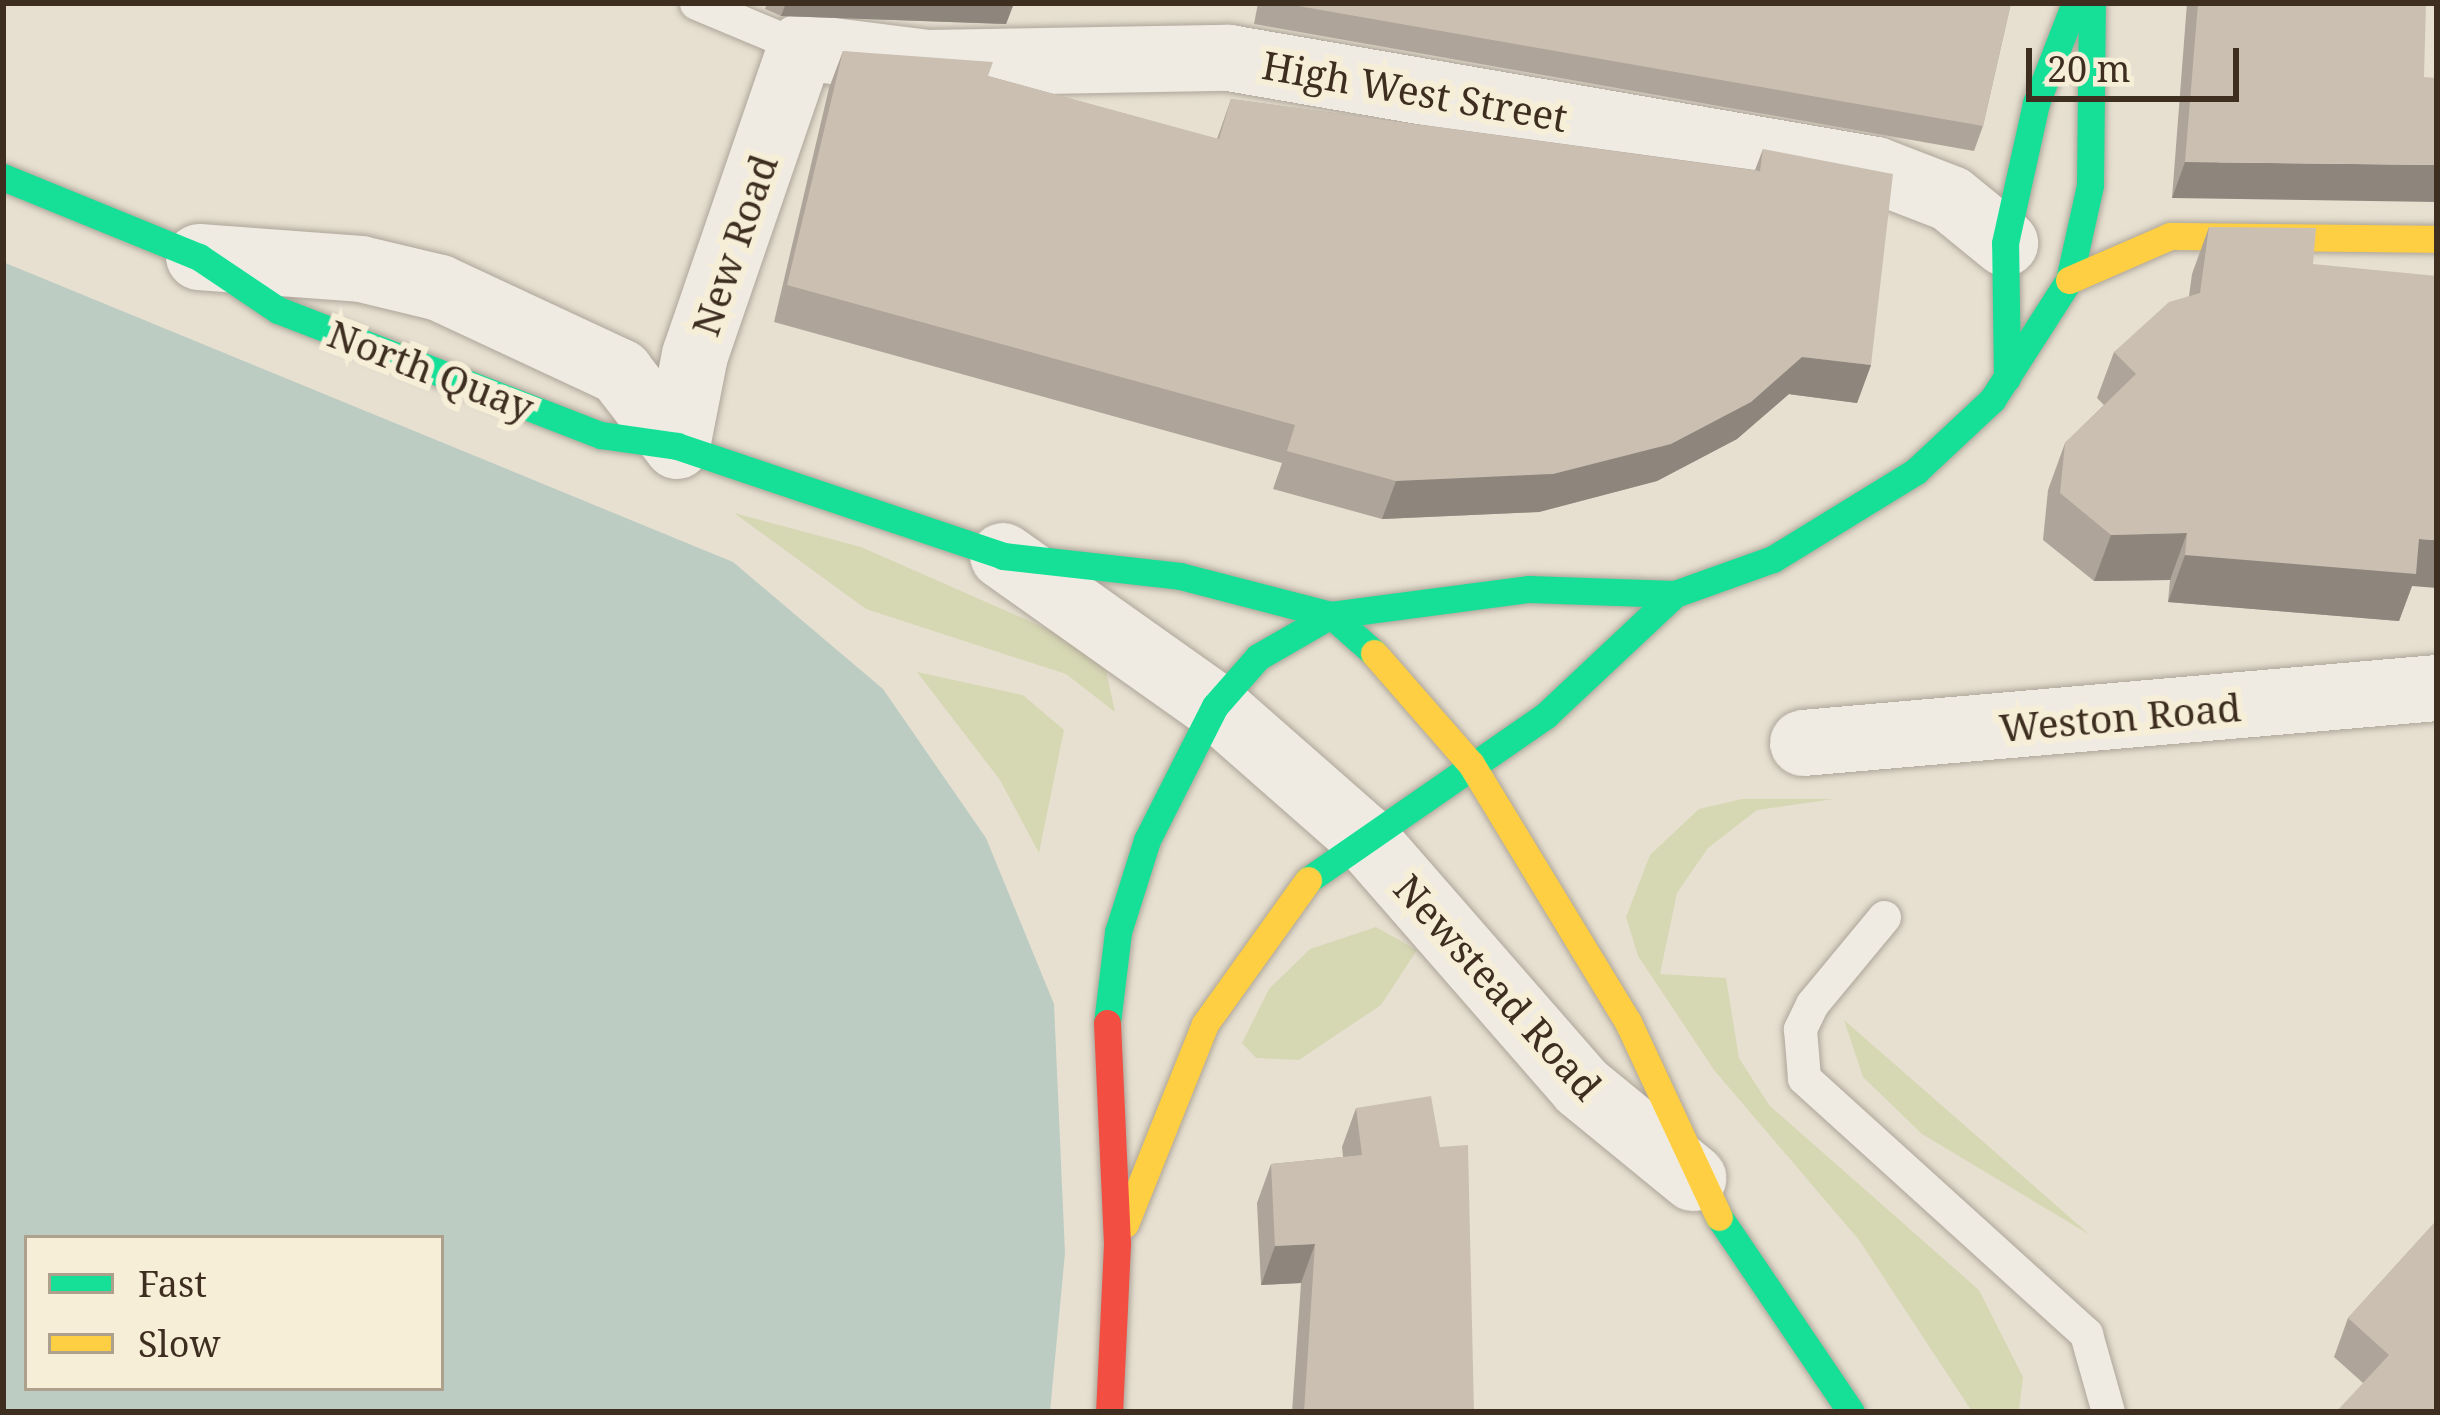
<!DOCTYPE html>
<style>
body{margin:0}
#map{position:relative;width:2440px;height:1415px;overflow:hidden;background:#e7e0d1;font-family:"Noto Serif",serif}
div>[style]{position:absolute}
.green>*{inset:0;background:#d6d7b3}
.water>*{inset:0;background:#bcccc2}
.roads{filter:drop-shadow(0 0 3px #ada599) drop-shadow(0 0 3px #ada599)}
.lane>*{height:33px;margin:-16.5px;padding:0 16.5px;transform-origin:16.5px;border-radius:16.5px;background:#efebe3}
.street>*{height:66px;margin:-33px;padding:0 33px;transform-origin:33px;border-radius:33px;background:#efebe3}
.fast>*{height:27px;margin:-13.5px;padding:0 13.5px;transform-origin:13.5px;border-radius:13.5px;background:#16e098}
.slow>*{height:27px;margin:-13.5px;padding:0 13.5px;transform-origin:13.5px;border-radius:13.5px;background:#ffcf43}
.jam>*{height:27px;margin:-13.5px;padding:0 13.5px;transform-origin:13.5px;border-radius:13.5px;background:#f24e42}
.wall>*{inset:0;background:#afa499}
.shaded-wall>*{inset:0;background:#8e867d}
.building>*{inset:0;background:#cbbfb2}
span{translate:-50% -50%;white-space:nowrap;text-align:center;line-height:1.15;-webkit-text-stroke:12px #f7eed8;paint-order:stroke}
.street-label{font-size:39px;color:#3d2e20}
.frame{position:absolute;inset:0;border:6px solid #3d2e20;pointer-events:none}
.legend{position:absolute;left:24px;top:1235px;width:420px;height:156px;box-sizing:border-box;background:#f7eed8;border:3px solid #ada18e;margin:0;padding:15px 21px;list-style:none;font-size:36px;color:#3d2e20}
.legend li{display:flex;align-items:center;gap:24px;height:60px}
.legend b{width:60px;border:3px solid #ada18e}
.scale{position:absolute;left:2026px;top:48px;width:213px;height:54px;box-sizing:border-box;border:6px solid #3d2e20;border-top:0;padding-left:15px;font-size:36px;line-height:42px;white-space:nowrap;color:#3d2e20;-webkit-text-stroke:9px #f7eed8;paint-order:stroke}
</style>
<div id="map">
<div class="green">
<i style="clip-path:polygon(734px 513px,861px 547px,1070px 639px,1106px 671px,1115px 712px,1066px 674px,866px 609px)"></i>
<i style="clip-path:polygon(917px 672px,1023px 695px,1064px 730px,1039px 853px,1000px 780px)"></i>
<i style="clip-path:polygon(1742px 799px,1834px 799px,1757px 810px,1708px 848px,1677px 893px,1660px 974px,1726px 978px,1739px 1058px,1769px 1105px,1979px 1290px,2023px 1377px,2019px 1410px,1971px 1410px,1859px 1240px,1714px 1070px,1638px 956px,1626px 917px,1650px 855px,1699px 809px)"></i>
<i style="clip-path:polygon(1376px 927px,1417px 950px,1381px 1005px,1299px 1060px,1256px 1058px,1242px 1043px,1269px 989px,1310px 949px)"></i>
<i style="clip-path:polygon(1844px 1020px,2090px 1235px,1922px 1134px,1863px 1077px)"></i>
</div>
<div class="water">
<i style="clip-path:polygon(evenodd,3px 262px,733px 562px,883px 689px,986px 838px,1054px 1004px,1065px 1253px,1050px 1412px,3px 1412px,3px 262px,27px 1238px,441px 1238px,441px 1388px,27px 1388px,27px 1238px)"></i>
</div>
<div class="roads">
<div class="lane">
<i style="left:696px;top:3px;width:114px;rotate:22.7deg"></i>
<i style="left:1884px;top:917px;width:113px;rotate:129.6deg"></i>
<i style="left:1812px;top:1004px;width:28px;rotate:116deg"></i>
<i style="left:1800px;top:1029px;width:49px;rotate:85.3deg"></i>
<i style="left:1804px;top:1078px;width:381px;rotate:42.2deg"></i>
<i style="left:2086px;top:1334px;width:81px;rotate:74.2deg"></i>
</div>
<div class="street">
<i style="left:199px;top:257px;width:162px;rotate:4.2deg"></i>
<i style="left:361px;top:269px;width:81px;rotate:13.5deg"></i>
<i style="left:440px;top:288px;width:199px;rotate:25deg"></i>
<i style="left:620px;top:372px;width:93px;rotate:52.4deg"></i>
<i style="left:677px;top:446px;width:93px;rotate:-78.8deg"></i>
<i style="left:695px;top:355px;width:326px;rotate:-71deg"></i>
<i style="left:801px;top:47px;width:128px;rotate:7.2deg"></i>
<i style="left:928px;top:63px;width:301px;rotate:-1deg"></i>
<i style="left:1229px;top:58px;width:657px;rotate:9.82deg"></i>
<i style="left:1876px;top:170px;width:80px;rotate:21.1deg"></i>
<i style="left:1951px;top:199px;width:70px;rotate:39.2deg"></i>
<i style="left:1003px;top:556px;width:260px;rotate:35.3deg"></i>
<i style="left:1215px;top:706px;width:198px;rotate:41.3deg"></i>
<i style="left:1364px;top:837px;width:332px;rotate:48.9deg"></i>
<i style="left:1582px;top:1087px;width:144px;rotate:39.3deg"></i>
<i style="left:1803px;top:743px;width:636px;rotate:-4.96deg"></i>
</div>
<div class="fast">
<i style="left:3px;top:177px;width:212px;rotate:22.2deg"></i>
<i style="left:199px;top:257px;width:95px;rotate:33.9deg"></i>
<i style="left:278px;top:310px;width:346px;rotate:21.2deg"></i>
<i style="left:601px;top:435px;width:77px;rotate:8.2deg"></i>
<i style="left:677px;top:446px;width:344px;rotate:18.6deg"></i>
<i style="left:1003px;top:556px;width:178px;rotate:6.4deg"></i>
<i style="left:1180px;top:576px;width:156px;rotate:14.5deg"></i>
<i style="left:1331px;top:615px;width:57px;rotate:41.5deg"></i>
<i style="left:2007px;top:378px;width:135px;rotate:-90.8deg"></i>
<i style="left:2005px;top:243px;width:143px;rotate:-77.5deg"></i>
<i style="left:2036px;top:103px;width:107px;rotate:-68.7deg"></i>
<i style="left:1308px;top:880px;width:290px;rotate:-34.7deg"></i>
<i style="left:1546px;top:715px;width:177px;rotate:-43.2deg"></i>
<i style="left:1107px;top:1023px;width:92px;rotate:-83.1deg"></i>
<i style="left:1118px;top:932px;width:96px;rotate:-72.5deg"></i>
<i style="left:1147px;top:840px;width:150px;rotate:-63.1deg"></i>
<i style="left:1215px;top:706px;width:65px;rotate:-48.7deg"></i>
<i style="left:1258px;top:657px;width:84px;rotate:-29.9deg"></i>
<i style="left:1331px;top:615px;width:200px;rotate:-7.5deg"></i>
<i style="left:1529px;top:589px;width:146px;rotate:2deg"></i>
<i style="left:1675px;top:594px;width:104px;rotate:-19.7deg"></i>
<i style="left:1773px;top:559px;width:168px;rotate:-31.6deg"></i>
<i style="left:1916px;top:471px;width:104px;rotate:-43.1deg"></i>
<i style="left:1992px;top:400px;width:143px;rotate:-57.3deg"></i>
<i style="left:2069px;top:280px;width:97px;rotate:-77.5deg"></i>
<i style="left:2090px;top:185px;width:182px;rotate:-89.4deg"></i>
<i style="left:1719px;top:1217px;width:235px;rotate:55.9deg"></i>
</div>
<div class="slow">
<i style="left:2069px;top:280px;width:110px;rotate:-23.5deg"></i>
<i style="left:2170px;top:236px;width:267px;rotate:0.6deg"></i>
<i style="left:1374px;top:653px;width:147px;rotate:48.9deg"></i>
<i style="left:1471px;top:764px;width:302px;rotate:58.7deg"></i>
<i style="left:1628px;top:1022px;width:215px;rotate:65deg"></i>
<i style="left:1125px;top:1224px;width:215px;rotate:-68.2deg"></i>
<i style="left:1205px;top:1024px;width:177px;rotate:-54.4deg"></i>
</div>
<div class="jam">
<i style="left:1107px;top:1023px;width:221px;rotate:87.4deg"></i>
<i style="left:1117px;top:1244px;width:168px;rotate:92.7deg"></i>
</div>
</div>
<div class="wall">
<i style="clip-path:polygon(767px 3px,1014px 3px,1006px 24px,781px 16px,765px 9px)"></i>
<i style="clip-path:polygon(1258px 3px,2011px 3px,1983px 126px,1974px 151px,1254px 24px)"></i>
<i style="clip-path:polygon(2185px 3px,2426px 3px,2172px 198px,2187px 3px)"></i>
<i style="clip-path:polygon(843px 51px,988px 76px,1217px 139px,1231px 99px,1755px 170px,1763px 149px,1871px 365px,1857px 403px,1789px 394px,1737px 439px,1657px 481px,1539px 512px,1382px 519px,1273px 489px,1282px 463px,774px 322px,829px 88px)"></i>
<i style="clip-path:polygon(2209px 227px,2313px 264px,2412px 586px,2399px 621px,2168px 602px,2170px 580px,2094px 581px,2043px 540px,2048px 490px,2065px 443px,2104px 405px,2097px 398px,2114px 352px,2189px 296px,2192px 274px)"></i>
<i style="clip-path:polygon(1356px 1108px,1474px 1412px,1292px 1412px,1301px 1283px,1261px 1285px,1257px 1203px,1271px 1164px,1343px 1157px,1342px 1147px)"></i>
<i style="clip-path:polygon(2437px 1220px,2437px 1412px,2363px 1383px,2334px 1357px,2348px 1318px)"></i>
</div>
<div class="shaded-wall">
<i style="clip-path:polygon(786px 3px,1014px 3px,1006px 24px,781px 16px)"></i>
<i style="clip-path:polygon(2185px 162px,2437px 165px,2437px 202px,2172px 198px)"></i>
<i style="clip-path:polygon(1802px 357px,1871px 365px,1857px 403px,1789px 394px,1737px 439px,1657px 481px,1539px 512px,1382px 519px,1396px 481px)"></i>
<i style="clip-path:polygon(2187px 533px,2170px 580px,2094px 581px,2111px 535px)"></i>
<i style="clip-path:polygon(2419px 539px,2437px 540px,2437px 588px,2412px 586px,2399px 621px,2168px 602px,2185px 555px)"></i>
<i style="clip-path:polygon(1315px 1244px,1301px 1283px,1261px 1285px,1275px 1246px)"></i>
</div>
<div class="building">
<i style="clip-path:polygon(1281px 3px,2011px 3px,1983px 126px)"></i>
<i style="clip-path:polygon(2198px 3px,2426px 3px,2424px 77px,2437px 78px,2437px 165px,2185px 162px)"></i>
<i style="clip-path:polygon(843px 51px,993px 62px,988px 76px,1219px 139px,1231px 99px,1760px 171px,1763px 149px,1893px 174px,1871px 365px,1802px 357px,1751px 402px,1671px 444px,1553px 474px,1396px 481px,1287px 451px,1295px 425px,787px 285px)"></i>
<i style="clip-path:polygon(2209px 227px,2316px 228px,2313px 264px,2437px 276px,2437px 540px,2419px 539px,2416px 574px,2185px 555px,2187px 533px,2111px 535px,2060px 493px,2065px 443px,2136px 374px,2114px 352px,2169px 302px,2200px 293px)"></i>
<i style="clip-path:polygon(1431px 1096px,1440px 1147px,1468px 1145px,1474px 1412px,1304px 1412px,1315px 1244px,1275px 1246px,1271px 1164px,1362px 1155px,1356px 1108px)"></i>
<i style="clip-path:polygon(2437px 1220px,2437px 1412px,2336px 1412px,2389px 1355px,2348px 1318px)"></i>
</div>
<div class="street-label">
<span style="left:1415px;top:91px;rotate:10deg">High West Street</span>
<span style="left:734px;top:245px;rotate:-71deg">New Road</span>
<span style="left:431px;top:370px;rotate:21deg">North Quay</span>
<span style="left:2120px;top:717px;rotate:-5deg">Weston Road</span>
<span style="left:1498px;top:987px;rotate:48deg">Newstead Road</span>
</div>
<div class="frame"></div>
<ul class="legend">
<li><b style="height:15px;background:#16e098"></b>Fast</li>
<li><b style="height:15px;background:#ffcf43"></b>Slow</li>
</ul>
<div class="scale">20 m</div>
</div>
